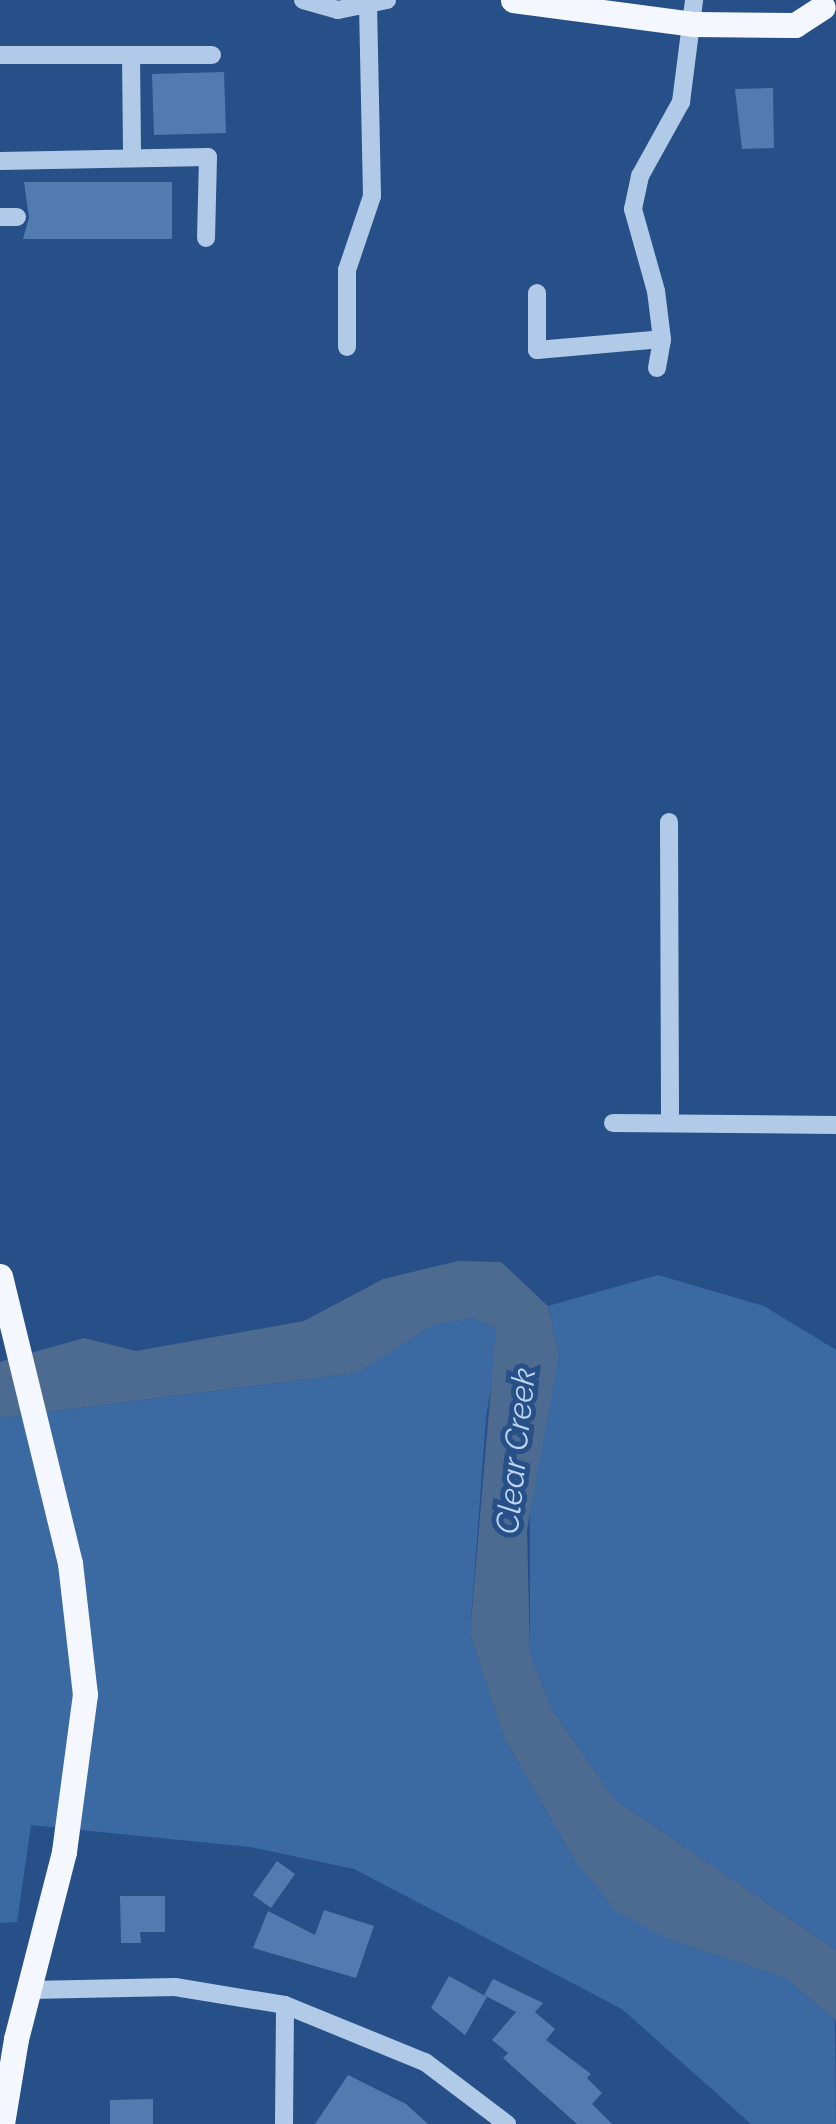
<!DOCTYPE html>
<style>
body{margin:0}
#map{position:relative;width:836px;height:2124px;overflow:hidden;background:#265087;font-family:Raleway,sans-serif}
div>[style]{position:absolute}
.green>*{inset:0;background:#3b6aa3}
.water>*{inset:0;background:#4d6a91}
.building>*{inset:0;background:#527cb0}
.minor>*{height:18px;margin:-9px;padding:0 9px;transform-origin:9px;border-radius:9px;background:#b1cae8}
.major>*{height:25px;margin:-12.5px;padding:0 12.5px;transform-origin:12.5px;border-radius:12.5px;background:#f4f8fe}
span{translate:-50% -50%;white-space:nowrap;text-align:center;line-height:1.15;-webkit-text-stroke:10px #265087;paint-order:stroke}
.water-label{font-size:32px;color:#bdd4f0;font-style:italic}
</style>
<div id="map">
<div class="green">
<i style="clip-path:polygon(658px 1275px,764px 1306px,836px 1350px,836px 1950px,614px 1799px,552px 1709px,530px 1654px,530px 1492px,559px 1354px,548px 1306px)"></i>
<i style="clip-path:polygon(472px 1318px,496px 1328px,499px 1338px,486px 1417px,470px 1634px,504px 1738px,573px 1857px,668px 1939px,786px 1978px,835px 2020px,836px 2124px,751px 2124px,622px 2009px,354px 1869px,250px 1847px,31px 1825px,17px 1922px,0 1923px,0 1418px,356px 1373px,433px 1325px)"></i>
</div>
<div class="water">
<i style="clip-path:polygon(458px 1261px,501px 1262px,548px 1306px,559px 1354px,527px 1530px,530px 1654px,552px 1709px,614px 1799px,836px 1950px,836px 2021px,786px 1978px,668px 1939px,615px 1910px,573px 1857px,504px 1738px,470px 1634px,496px 1328px,472px 1318px,433px 1325px,357px 1373px,0 1418px,0 1362px,9px 1359px,84px 1338px,136px 1351px,304px 1321px,383px 1279px)"></i>
</div>
<div class="building">
<i style="clip-path:polygon(224px 72px,226px 133px,154px 135px,152px 74px)"></i>
<i style="clip-path:polygon(773px 88px,774px 148px,742px 149px,735px 89px)"></i>
<i style="clip-path:polygon(24px 182px,172px 182px,172px 239px,23px 239px,29px 218px)"></i>
<i style="clip-path:polygon(277px 1861px,295px 1874px,271px 1908px,253px 1895px)"></i>
<i style="clip-path:polygon(120px 1896px,165px 1896px,165px 1932px,140px 1932px,141px 1943px,121px 1943px)"></i>
<i style="clip-path:polygon(324px 1910px,374px 1926px,356px 1978px,253px 1948px,268px 1911px,315px 1935px)"></i>
<i style="clip-path:polygon(449px 1976px,487px 1997px,465px 2035px,431px 2008px)"></i>
<i style="clip-path:polygon(493px 1979px,543px 2003px,535px 2012px,555px 2029px,546px 2040px,591px 2074px,587px 2078px,602px 2093px,592px 2104px,612px 2124px,577px 2124px,503px 2058px,508px 2053px,492px 2040px,516px 2012px,484px 1995px)"></i>
<i style="clip-path:polygon(348px 2075px,406px 2104px,428px 2124px,315px 2124px)"></i>
<i style="clip-path:polygon(153px 2099px,153px 2124px,110px 2124px,110px 2100px)"></i>
</div>
<div class="minor">
<i style="left:303px;top:0;width:36px;rotate:16deg"></i>
<i style="left:338px;top:10px;width:50px;rotate:-11.5deg"></i>
<i style="left:0;top:55px;width:212px"></i>
<i style="left:131px;top:55px;width:103px;rotate:89.4deg"></i>
<i style="left:0;top:161px;width:208px;rotate:-1.1deg"></i>
<i style="left:208px;top:157px;width:81px;rotate:91.4deg"></i>
<i style="left:0;top:217px;width:17px"></i>
<i style="left:537px;top:293px;width:57px;rotate:90deg"></i>
<i style="left:537px;top:350px;width:125px;rotate:-5deg"></i>
<i style="left:347px;top:347px;width:77px;rotate:-90deg"></i>
<i style="left:347px;top:270px;width:78px;rotate:-71.3deg"></i>
<i style="left:372px;top:196px;width:188px;rotate:-91.2deg"></i>
<i style="left:657px;top:368px;width:29px;rotate:-80deg"></i>
<i style="left:662px;top:339px;width:48px;rotate:-97.1deg"></i>
<i style="left:656px;top:291px;width:85px;rotate:-105.7deg"></i>
<i style="left:633px;top:209px;width:34px;rotate:-78deg"></i>
<i style="left:640px;top:176px;width:85px;rotate:-61deg"></i>
<i style="left:681px;top:102px;width:103px;rotate:-82.7deg"></i>
<i style="left:669px;top:822px;width:301px;rotate:89.8deg"></i>
<i style="left:613px;top:1123px;width:223px;rotate:0.5deg"></i>
<i style="left:31px;top:1990px;width:144px;rotate:-1.2deg"></i>
<i style="left:175px;top:1987px;width:111px;rotate:9.3deg"></i>
<i style="left:285px;top:2005px;width:151px;rotate:22.2deg"></i>
<i style="left:425px;top:2062px;width:103px;rotate:37.1deg"></i>
<i style="left:284px;top:2124px;width:119px;rotate:-89.5deg"></i>
</div>
<div class="major">
<i style="left:513px;top:0;width:183px;rotate:7.6deg"></i>
<i style="left:694px;top:24px;width:101px;rotate:0.6deg"></i>
<i style="left:795px;top:25px;width:33px;rotate:-33deg"></i>
<i style="left:0;top:1276px;width:295px;rotate:76.3deg"></i>
<i style="left:70px;top:1563px;width:132px;rotate:83.5deg"></i>
<i style="left:85px;top:1694px;width:159px;rotate:97.6deg"></i>
<i style="left:64px;top:1852px;width:193px;rotate:104.4deg"></i>
<i style="left:16px;top:2039px;width:86px;rotate:99.4deg"></i>
</div>
<div class="water-label">
<span style="left:516px;top:1451px;rotate:-84deg">Clear Creek</span>
</div>
</div>
